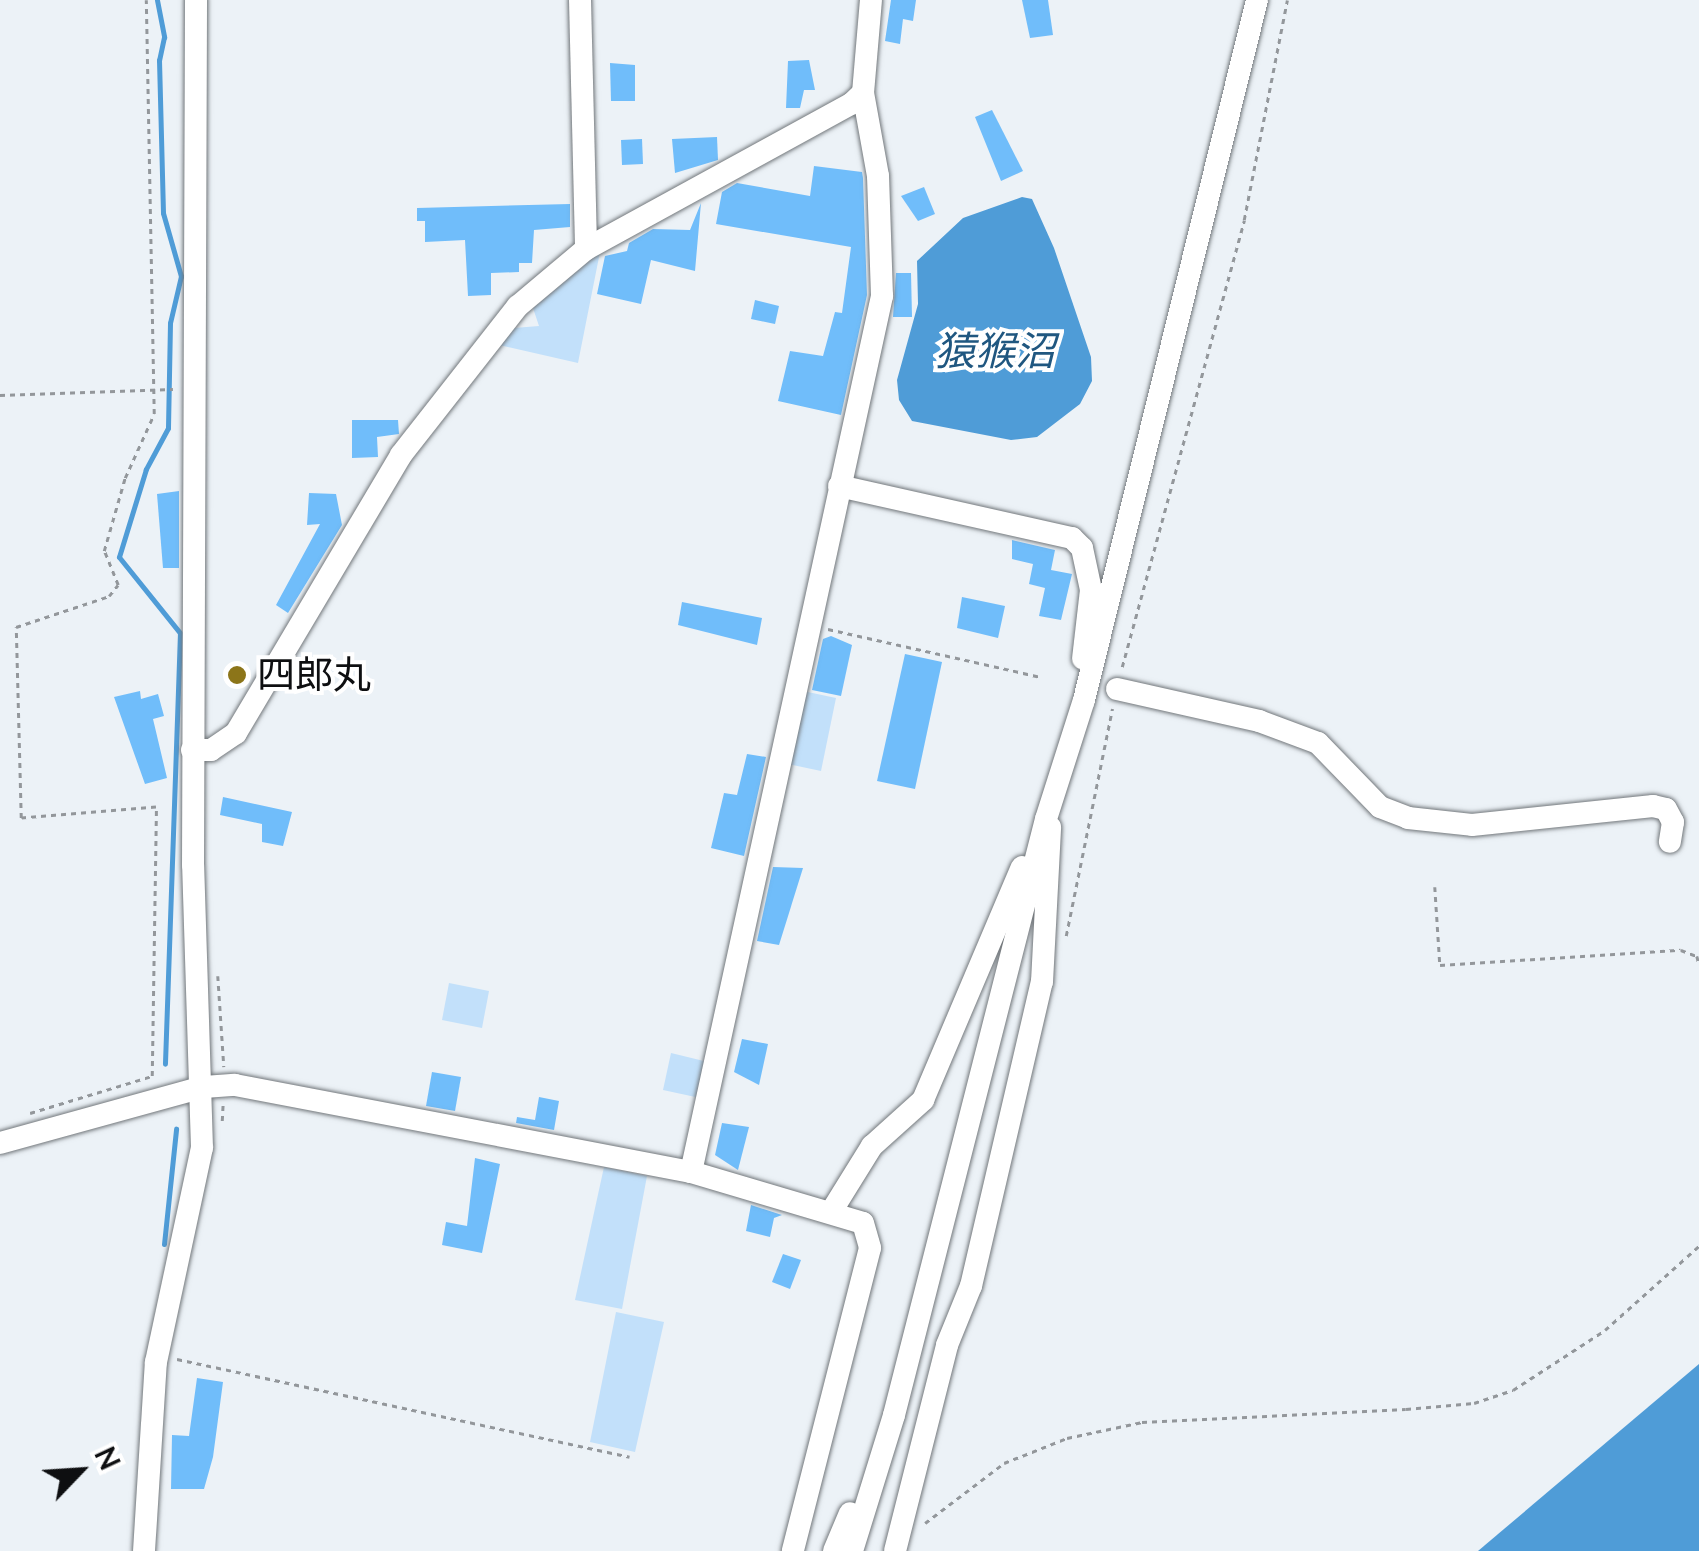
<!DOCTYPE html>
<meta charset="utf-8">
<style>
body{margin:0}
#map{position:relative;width:1699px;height:1551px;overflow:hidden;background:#ecf2f7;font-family:Mulish,"Noto Sans JP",sans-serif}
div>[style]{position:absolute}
.green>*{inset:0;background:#c2e0fa}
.water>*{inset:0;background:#4f9cd7}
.stream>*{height:5px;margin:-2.5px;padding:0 2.5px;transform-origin:2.5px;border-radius:2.5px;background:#4f9cd7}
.building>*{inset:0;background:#70bdfa}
.path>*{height:2.5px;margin-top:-1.25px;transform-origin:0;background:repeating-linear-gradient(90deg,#93979b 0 5px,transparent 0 10px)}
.roads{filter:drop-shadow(0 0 2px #72777b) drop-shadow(0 0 2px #72777b)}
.minor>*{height:22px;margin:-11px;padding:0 11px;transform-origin:11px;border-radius:11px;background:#fff}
.dots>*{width:28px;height:28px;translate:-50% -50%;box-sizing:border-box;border:5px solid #fff;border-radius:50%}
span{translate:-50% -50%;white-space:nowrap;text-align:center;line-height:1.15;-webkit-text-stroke:8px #fff;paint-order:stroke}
.poi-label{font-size:38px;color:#0e0f11}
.left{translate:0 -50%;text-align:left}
.water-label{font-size:40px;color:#205780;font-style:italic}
.north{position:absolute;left:30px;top:1421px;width:100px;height:100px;-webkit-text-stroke:8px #fff;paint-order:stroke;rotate:65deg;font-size:28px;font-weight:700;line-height:40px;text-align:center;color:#0e0f11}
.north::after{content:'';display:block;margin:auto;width:35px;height:45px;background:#0e0f11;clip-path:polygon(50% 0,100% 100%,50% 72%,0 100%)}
</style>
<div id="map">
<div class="green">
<i style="clip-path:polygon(600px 252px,578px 363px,499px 345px,514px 328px,539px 326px,533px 308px)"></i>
<i style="clip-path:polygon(803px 691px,836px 698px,821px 771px,788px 764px)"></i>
<i style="clip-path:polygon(449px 983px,489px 991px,482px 1028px,442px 1020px)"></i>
<i style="clip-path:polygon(671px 1053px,708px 1062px,700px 1098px,663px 1090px)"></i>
<i style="clip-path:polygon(604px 1167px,647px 1176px,622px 1309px,575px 1300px)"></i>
<i style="clip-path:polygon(616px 1312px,664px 1322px,635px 1452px,590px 1442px)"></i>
</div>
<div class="water">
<i style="clip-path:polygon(1022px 197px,1032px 199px,1054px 248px,1091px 357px,1092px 381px,1080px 404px,1037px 437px,1011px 440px,912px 421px,899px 400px,897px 380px,918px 304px,917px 261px,963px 218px)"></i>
<i style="clip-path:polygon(1699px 1364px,1699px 1551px,1478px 1551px)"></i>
</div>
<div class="stream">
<i style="left:157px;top:0;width:38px;rotate:79deg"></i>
<i style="left:164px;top:37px;width:24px;rotate:102deg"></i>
<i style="left:159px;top:60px;width:153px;rotate:88.5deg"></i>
<i style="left:163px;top:213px;width:66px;rotate:74.1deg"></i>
<i style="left:181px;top:276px;width:48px;rotate:103.2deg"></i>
<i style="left:170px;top:323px;width:105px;rotate:91.1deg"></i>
<i style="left:168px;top:428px;width:47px;rotate:118.2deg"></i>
<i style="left:146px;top:469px;width:92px;rotate:107.1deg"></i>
<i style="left:119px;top:557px;width:97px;rotate:51.2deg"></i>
<i style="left:180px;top:633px;width:431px;rotate:92deg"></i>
<i style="left:164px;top:1244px;width:116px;rotate:-84deg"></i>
</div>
<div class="building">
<i style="clip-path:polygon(891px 0,916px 0,913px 21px,903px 19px,900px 44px,885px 41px)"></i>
<i style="clip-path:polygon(1022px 0,1048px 0,1053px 35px,1030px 38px)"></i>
<i style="clip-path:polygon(809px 60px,815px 90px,804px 90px,800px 108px,786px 108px,788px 61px)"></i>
<i style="clip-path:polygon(610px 63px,635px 65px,635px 101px,611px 101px)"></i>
<i style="clip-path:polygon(992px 110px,1023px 171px,1001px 181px,975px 117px)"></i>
<i style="clip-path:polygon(717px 137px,718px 160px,675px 173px,672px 139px)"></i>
<i style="clip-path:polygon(642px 139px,643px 164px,622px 165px,621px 140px)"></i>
<i style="clip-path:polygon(814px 166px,862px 172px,863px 178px,867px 295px,841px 415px,778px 401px,790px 351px,823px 356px,835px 312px,842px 313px,851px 247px,716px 224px,722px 192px,737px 183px,810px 196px)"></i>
<i style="clip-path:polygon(924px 187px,935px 214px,918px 221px,901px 196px)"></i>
<i style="clip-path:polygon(701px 203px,695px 271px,651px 260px,641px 304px,597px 294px,605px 256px,627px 251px,629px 243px,653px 229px,690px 230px)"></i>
<i style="clip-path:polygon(570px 204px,570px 227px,534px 230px,532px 263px,519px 263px,519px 272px,491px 273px,491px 295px,468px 296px,465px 240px,425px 242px,425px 221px,417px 221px,417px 208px)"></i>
<i style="clip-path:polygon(896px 273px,911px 273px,912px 317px,893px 317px)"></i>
<i style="clip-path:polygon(755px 300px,779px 306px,775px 324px,751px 319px)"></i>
<i style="clip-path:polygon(352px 420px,398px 420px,399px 434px,377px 437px,378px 457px,352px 458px)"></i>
<i style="clip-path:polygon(179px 491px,179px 568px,163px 568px,157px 494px)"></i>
<i style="clip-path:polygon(309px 493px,336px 494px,342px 525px,288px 613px,276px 605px,320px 524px,307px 525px)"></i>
<i style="clip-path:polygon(1012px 540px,1055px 550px,1051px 570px,1072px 574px,1061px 620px,1039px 616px,1045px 588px,1029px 584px,1033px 564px,1012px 559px)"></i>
<i style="clip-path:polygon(962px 597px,1005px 606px,998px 638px,957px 628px)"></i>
<i style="clip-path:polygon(682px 602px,762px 618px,757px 645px,678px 625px)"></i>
<i style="clip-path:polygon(831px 636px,852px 645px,841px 696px,812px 690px,823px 639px)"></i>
<i style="clip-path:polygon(905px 654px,942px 662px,915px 789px,877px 781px)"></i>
<i style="clip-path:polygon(140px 691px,141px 699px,158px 694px,164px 716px,153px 719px,167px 778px,145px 784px,114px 697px)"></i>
<i style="clip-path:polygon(747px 754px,766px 757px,744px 856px,711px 848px,724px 793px,737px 795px)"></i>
<i style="clip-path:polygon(223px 797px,292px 812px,283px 846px,262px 842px,262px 824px,220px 815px)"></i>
<i style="clip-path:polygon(773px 867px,803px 868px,779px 945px,757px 941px)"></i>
<i style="clip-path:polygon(742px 1039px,768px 1044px,759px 1085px,734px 1072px)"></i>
<i style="clip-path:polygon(432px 1072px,461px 1077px,455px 1111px,426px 1106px)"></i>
<i style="clip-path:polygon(539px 1097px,559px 1101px,554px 1130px,516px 1123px,517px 1117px,535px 1120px)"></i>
<i style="clip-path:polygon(722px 1123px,749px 1127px,738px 1170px,715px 1155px)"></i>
<i style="clip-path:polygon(475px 1158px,500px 1164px,482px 1253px,442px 1245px,446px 1222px,467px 1226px)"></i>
<i style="clip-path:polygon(751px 1205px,782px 1215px,774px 1218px,770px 1237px,746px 1231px)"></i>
<i style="clip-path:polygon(783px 1254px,801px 1260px,790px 1289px,772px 1282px)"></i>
<i style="clip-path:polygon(197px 1378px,223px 1382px,213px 1457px,204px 1489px,171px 1489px,172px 1435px,189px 1436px)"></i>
</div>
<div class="path">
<i style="left:0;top:395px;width:173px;rotate:-2deg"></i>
<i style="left:828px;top:629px;width:218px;rotate:12.7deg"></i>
<i style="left:1122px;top:667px;width:463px;rotate:-74.7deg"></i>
<i style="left:1244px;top:220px;width:224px;rotate:-78.9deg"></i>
<i style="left:1435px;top:887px;width:78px;rotate:86.3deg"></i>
<i style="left:1440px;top:965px;width:241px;rotate:-3.6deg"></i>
<i style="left:1681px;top:950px;width:17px;rotate:21deg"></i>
<i style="left:1697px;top:956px;width:8px;rotate:76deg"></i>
<i style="left:1066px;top:936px;width:232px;rotate:-78.5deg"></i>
<i style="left:218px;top:976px;width:91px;rotate:86.2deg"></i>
<i style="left:30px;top:1113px;width:127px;rotate:-16.9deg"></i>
<i style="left:152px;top:1076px;width:269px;rotate:-89.1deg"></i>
<i style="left:156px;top:807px;width:135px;rotate:175.3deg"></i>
<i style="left:21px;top:818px;width:191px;rotate:-91.5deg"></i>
<i style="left:16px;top:627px;width:98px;rotate:-18.4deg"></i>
<i style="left:109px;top:596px;width:14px;rotate:-51deg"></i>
<i style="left:118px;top:585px;width:37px;rotate:-112deg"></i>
<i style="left:104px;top:551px;width:76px;rotate:-74deg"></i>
<i style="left:125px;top:478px;width:70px;rotate:-65.6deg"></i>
<i style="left:154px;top:414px;width:414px;rotate:-91.1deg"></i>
<i style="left:222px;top:1121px;width:17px;rotate:-87deg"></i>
<i style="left:177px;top:1359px;width:463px;rotate:12.2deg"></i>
<i style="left:925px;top:1523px;width:99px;rotate:-37.2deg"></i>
<i style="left:1004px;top:1463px;width:68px;rotate:-21.6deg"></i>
<i style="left:1067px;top:1438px;width:77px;rotate:-12deg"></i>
<i style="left:1142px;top:1422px;width:264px;rotate:-2.8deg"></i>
<i style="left:1406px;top:1409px;width:68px;rotate:-5deg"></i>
<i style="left:1474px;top:1403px;width:41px;rotate:-18.4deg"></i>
<i style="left:1513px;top:1390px;width:110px;rotate:-33.1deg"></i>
<i style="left:1605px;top:1330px;width:126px;rotate:-41.8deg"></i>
</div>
<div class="roads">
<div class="minor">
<i style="left:580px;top:0;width:249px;rotate:88.6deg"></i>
<i style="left:839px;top:486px;width:239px;rotate:12.6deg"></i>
<i style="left:1072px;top:538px;width:14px;rotate:45deg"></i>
<i style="left:1082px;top:548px;width:43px;rotate:77.9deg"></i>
<i style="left:1091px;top:590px;width:69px;rotate:96.6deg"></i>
<i style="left:1117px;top:689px;width:146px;rotate:12.7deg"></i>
<i style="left:1259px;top:721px;width:63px;rotate:20.4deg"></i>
<i style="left:1318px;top:743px;width:89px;rotate:45.9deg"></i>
<i style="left:1380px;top:807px;width:30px;rotate:21deg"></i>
<i style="left:1408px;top:818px;width:64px;rotate:6.2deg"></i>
<i style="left:1472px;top:825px;width:182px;rotate:-6deg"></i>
<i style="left:1653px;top:806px;width:13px;rotate:13deg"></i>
<i style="left:1666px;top:809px;width:15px;rotate:62deg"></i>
<i style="left:1673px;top:822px;width:20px;rotate:99deg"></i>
<i style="left:192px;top:750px;width:19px"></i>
<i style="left:211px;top:750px;width:30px;rotate:-34deg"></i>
<i style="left:236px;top:733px;width:323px;rotate:-59.3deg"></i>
<i style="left:401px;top:455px;width:189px;rotate:-51.9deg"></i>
<i style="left:518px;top:306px;width:89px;rotate:-40deg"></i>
<i style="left:586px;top:249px;width:302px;rotate:-28.7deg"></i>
<i style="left:851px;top:104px;width:16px;rotate:-43deg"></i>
<i style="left:863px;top:93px;width:93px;rotate:-85.1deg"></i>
<i style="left:0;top:1143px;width:212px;rotate:-15.4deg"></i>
<i style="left:204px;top:1087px;width:31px;rotate:-4deg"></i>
<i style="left:235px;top:1085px;width:464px;rotate:10.8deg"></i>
<i style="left:691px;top:1172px;width:179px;rotate:16.5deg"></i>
<i style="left:863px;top:1223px;width:26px;rotate:74deg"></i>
<i style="left:870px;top:1248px;width:313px;rotate:104.3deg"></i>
<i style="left:691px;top:1172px;width:897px;rotate:-77.7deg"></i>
<i style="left:882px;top:296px;width:120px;rotate:-91.9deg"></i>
<i style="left:878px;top:176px;width:84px;rotate:-100.2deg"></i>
<i style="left:831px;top:1212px;width:78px;rotate:-58.2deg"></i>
<i style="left:872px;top:1146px;width:69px;rotate:-42deg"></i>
<i style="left:923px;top:1100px;width:253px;rotate:-67deg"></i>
<i style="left:144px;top:1551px;width:189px;rotate:-86.4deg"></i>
<i style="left:156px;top:1362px;width:219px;rotate:-77.9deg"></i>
<i style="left:202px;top:1148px;width:283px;rotate:-91.8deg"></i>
<i style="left:193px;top:865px;width:865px;rotate:-89.8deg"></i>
<i style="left:834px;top:1551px;width:41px;rotate:-67.2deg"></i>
<i style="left:852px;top:1551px;width:142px;rotate:-72.8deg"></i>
<i style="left:894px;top:1415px;width:615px;rotate:-75.69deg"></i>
<i style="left:1046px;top:819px;width:125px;rotate:-72.3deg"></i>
<i style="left:1084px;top:700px;width:721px;rotate:-76.12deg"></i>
<i style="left:895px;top:1551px;width:212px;rotate:-75.8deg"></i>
<i style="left:947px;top:1345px;width:64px;rotate:-67.9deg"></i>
<i style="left:971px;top:1286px;width:312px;rotate:-76.9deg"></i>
<i style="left:1042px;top:982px;width:155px;rotate:-87deg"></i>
</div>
</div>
<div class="dots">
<i style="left:237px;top:675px;background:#8c7519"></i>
</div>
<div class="poi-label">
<span class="left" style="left:257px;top:675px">四郎丸</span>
</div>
<div class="water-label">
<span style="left:995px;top:350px">猿猴沼</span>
</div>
<div class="north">N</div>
</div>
